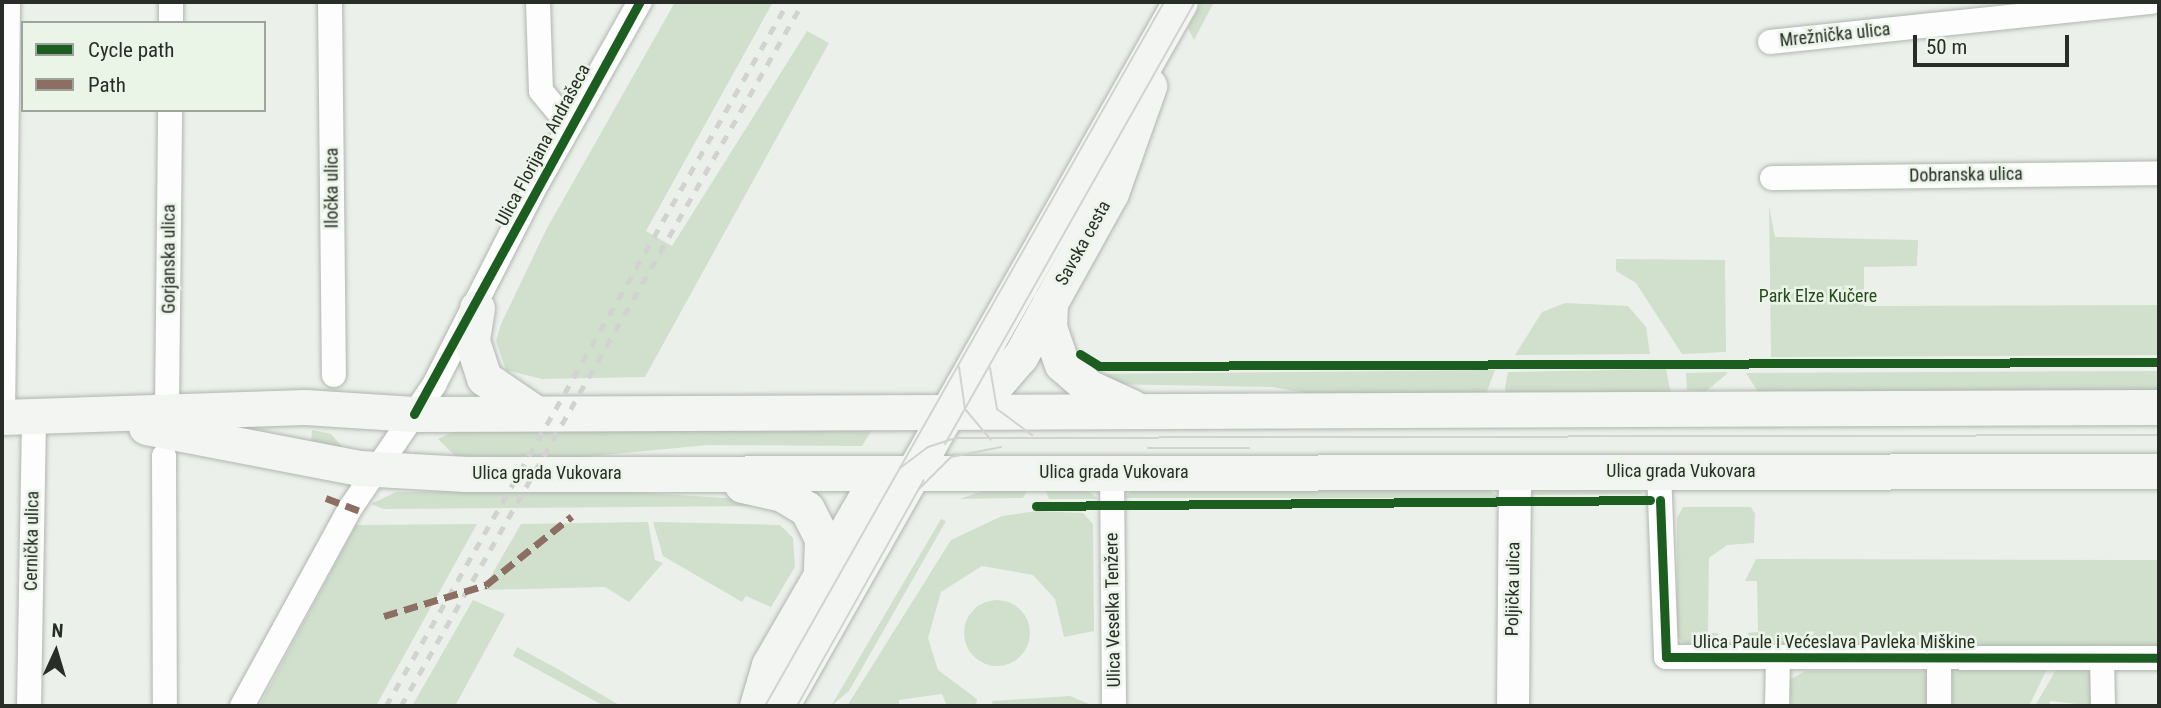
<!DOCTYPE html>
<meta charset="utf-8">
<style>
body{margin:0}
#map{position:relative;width:2161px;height:708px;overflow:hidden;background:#ebf1ea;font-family:"Roboto Condensed",sans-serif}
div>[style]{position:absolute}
.green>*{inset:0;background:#d0e0cd}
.round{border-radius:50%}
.roads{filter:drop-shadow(0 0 2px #b1b5b0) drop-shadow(0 0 2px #b1b5b0)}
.minor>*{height:24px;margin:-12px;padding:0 12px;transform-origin:12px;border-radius:12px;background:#fcfdfc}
.tertiary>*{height:32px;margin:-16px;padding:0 16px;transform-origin:16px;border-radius:16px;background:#fcfdfc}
.secondary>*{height:35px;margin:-17.5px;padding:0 17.5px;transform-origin:17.5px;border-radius:17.5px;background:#f2f5f1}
.tram>*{height:2px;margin:-1px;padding:0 1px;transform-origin:1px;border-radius:1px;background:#d2d3d1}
.rail>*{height:5px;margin-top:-2.5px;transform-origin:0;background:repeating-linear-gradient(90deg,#d2d3d1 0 9px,transparent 0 18px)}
.quiet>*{height:7px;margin-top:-3.5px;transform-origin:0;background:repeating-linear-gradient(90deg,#8d6e63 0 14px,transparent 0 21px)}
.cycleway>*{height:9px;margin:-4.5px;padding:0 4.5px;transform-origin:4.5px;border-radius:4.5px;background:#1b5e20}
span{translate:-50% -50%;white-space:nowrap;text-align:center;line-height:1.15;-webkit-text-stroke:5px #eaf4e7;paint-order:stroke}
.street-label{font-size:18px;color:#292d28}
.park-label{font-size:18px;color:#274a1f}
.frame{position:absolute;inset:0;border:4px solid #292d28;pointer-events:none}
.legend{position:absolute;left:21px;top:21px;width:245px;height:91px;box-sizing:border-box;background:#eaf4e7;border:2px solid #9da49b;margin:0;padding:9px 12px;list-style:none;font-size:21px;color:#292d28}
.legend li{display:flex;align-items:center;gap:14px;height:35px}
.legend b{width:35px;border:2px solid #9da49b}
.north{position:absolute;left:21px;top:617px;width:70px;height:70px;-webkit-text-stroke:5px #eaf4e7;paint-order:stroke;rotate:4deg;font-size:19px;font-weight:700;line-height:28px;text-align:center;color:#292d28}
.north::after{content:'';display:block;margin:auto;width:24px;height:32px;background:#292d28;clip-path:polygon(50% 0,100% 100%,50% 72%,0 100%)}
.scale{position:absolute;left:1913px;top:35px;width:156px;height:32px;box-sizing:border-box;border:4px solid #292d28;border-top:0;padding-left:9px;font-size:21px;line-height:24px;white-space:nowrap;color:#292d28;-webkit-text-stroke:5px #eaf4e7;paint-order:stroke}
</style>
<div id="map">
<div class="green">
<i style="clip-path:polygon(675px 2px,773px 2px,646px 231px,672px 246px,807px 31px,829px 43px,645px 377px,542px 379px,506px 370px,496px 341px,501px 324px,546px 230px)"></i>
<i style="clip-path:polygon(1202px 2px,1214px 2px,1194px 40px,1188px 28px)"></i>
<i style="clip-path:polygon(1769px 206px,1775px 237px,1918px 240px,1917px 266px,1864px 267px,1864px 306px,2159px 305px,2159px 355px,1771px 357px)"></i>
<i style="clip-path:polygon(1616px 259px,1725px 260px,1726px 352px,1682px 354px,1636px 283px,1616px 271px)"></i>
<i style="clip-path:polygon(1565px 303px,1628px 306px,1646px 327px,1650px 354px,1515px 355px,1542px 312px)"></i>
<i style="clip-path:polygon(1666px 369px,1671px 394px,1507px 394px,1505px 388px,1508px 372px)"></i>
<i style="clip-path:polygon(1495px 370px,1486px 394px,1322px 396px,1273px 387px,1103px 384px,1085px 374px)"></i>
<i style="clip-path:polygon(2159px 371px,2159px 391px,1758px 392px,1746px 373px)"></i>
<i style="clip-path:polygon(1686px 373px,1725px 372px,1728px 373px,1705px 392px,1687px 390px)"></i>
<i style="clip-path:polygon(312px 430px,331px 434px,347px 452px,311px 447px)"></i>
<i style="clip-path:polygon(872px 430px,862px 446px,708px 445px,582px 457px,455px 456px,438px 439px,453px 432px)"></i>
<i style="clip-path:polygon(1137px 488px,1486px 488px,1500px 498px,1122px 498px)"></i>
<i style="clip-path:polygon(1636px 488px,1644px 494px,1526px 495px,1533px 489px)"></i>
<i style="clip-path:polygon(1028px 489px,1023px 498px,959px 499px,986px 490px)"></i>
<i style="clip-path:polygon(1045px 489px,1086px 489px,1098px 499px,1049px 499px)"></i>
<i style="clip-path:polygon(599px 490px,773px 501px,777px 506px,384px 509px,371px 504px,396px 492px)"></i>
<i style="clip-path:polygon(1683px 507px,1751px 507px,1755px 514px,1754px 543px,1727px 545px,1709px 558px,1708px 633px,1719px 633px,1710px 645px,1684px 644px,1677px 636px,1677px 518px)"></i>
<i style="clip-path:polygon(1037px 511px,1083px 513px,1093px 524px,1094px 631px,1064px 637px,1055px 599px,1033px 575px,982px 566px,941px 592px,928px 638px,938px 670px,977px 699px,976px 706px,947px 706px,942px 694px,899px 700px,899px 706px,847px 706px,951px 540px,1002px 516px)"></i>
<i style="clip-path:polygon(941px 519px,946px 521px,849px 691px,831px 706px)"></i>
<i style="clip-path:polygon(648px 522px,655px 560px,663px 563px,629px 602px,605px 587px,483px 590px,521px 524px)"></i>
<i style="clip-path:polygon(653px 522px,780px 525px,793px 538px,795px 567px,771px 607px,746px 596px,742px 602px,663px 556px)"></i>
<i style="clip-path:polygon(477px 524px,376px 706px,259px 706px,356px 525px)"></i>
<i style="clip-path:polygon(1756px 559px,2159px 560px,2159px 649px,1757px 645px,1747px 633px,1758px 632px,1757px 581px,1745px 581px)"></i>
<i style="clip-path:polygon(473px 600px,505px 614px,455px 706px,412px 706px)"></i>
<i class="round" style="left:964px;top:600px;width:66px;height:66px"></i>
<i style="clip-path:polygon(517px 647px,556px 668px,621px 706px,604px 706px,513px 656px)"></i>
<i style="clip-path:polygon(2057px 668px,2095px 669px,2094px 706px,2050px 701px,2049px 706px,2035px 706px)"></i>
<i style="clip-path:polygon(1952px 669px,2047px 669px,2029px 706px,1952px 706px)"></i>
<i style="clip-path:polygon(1805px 671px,1927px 671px,1929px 705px,1791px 706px,1790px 680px)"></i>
<i style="clip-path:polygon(1070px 696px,1094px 706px,993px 706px,992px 701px)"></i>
</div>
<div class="roads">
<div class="minor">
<i style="left:330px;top:2px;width:373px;rotate:89.4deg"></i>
<i style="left:538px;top:2px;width:89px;rotate:88.1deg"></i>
<i style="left:541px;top:91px;width:45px;rotate:50.4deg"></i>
<i style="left:171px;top:23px;width:21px;rotate:-90deg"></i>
<i style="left:1770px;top:42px;width:384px;rotate:-6deg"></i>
<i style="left:1772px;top:178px;width:387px;rotate:-0.7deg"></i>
<i style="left:167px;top:408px;width:298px;rotate:-89.4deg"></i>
<i style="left:3px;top:417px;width:415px;rotate:-89.3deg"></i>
<i style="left:164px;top:456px;width:250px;rotate:89.8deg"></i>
<i style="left:1659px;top:471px;width:186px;rotate:87.8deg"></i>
<i style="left:1666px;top:657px;width:493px;rotate:0.1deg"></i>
<i style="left:1112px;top:472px;width:234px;rotate:89.5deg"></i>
<i style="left:2102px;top:658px;width:48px;rotate:88.8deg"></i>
<i style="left:1939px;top:659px;width:47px;rotate:90deg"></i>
<i style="left:29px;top:706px;width:288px;rotate:-89deg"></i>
<i style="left:242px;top:706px;width:227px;rotate:-61.3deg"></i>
<i style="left:351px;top:507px;width:148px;rotate:-55.8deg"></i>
<i style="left:434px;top:385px;width:220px;rotate:-63deg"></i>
<i style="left:534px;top:189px;width:215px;rotate:-60.5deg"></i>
<i style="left:1777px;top:706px;width:48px;rotate:-88.8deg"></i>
</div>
<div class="tertiary">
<i style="left:1513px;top:706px;width:235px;rotate:-89.5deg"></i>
</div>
<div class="secondary">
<i style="left:1050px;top:302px;width:25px;rotate:92deg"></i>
<i style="left:1049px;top:327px;width:39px;rotate:71deg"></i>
<i style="left:1062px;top:364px;width:35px;rotate:41deg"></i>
<i style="left:1088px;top:387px;width:48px;rotate:24.4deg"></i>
<i style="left:477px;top:308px;width:33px;rotate:99deg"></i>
<i style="left:472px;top:341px;width:39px;rotate:72deg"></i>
<i style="left:484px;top:378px;width:60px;rotate:34.2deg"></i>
<i style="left:949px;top:412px;width:57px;rotate:-31.5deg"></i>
<i style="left:998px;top:382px;width:33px;rotate:-49deg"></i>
<i style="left:1020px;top:357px;width:188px;rotate:-61deg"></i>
<i style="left:1111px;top:193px;width:114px;rotate:-70.4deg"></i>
<i style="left:2px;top:417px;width:303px;rotate:-1.9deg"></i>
<i style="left:305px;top:407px;width:109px;rotate:3.7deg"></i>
<i style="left:414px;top:414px;width:1745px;rotate:-0.23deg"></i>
<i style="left:146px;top:427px;width:217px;rotate:10.9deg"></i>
<i style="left:359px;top:468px;width:107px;rotate:3.2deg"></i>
<i style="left:466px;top:474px;width:1693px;rotate:-0.1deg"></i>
<i style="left:742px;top:485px;width:41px;rotate:12.7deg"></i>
<i style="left:782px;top:494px;width:29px;rotate:31deg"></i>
<i style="left:807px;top:509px;width:34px;rotate:63deg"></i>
<i style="left:822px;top:539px;width:35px;rotate:92deg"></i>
<i style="left:757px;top:706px;width:43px;rotate:-73.7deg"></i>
<i style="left:769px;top:665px;width:192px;rotate:-60deg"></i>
<i style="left:865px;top:499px;width:48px;rotate:-29.7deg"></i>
<i style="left:781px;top:706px;width:809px;rotate:-60.46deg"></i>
</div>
</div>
<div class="tram">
<i style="left:959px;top:367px;width:42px;rotate:81.9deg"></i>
<i style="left:965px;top:409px;width:40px;rotate:50deg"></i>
<i style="left:990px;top:368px;width:42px;rotate:80.3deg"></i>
<i style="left:997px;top:409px;width:44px;rotate:36.6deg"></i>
<i style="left:945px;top:444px;width:508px;rotate:-60.51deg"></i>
<i style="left:1148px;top:448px;width:101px"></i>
<i style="left:900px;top:468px;width:35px;rotate:-37deg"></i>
<i style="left:928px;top:447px;width:29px;rotate:-18deg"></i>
<i style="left:956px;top:438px;width:1203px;rotate:-0.14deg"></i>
<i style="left:919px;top:489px;width:45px;rotate:-45deg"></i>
<i style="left:951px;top:457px;width:51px;rotate:-11.3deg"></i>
<i style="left:765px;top:706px;width:809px;rotate:-60.46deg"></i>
<i style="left:797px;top:706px;width:259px;rotate:-60.7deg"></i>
</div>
<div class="rail">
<i style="left:386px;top:706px;width:811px;rotate:-60.27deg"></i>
<i style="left:401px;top:706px;width:811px;rotate:-60.27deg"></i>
</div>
<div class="quiet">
<i style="left:326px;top:498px;width:40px;rotate:21deg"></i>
<i style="left:384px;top:616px;width:107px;rotate:-16.9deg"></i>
<i style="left:486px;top:585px;width:110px;rotate:-38.7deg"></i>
</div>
<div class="cycleway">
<i style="left:1080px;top:354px;width:22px;rotate:32deg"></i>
<i style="left:1099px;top:366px;width:1060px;rotate:-0.22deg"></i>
<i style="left:414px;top:414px;width:470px;rotate:-61.3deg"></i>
<i style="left:1660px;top:500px;width:157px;rotate:87.8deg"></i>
<i style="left:1666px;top:657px;width:493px;rotate:0.1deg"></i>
<i style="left:1036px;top:506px;width:614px;rotate:-0.56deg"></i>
</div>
<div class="street-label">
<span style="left:1835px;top:35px;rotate:-6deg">Mrežnička ulica</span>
<span style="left:543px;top:145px;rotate:-62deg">Ulica Florijana Andrašeca</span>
<span style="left:1966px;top:175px;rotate:-1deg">Dobranska ulica</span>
<span style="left:332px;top:188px;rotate:-90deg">Iločka ulica</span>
<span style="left:1083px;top:243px;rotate:-61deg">Savska cesta</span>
<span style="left:169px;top:259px;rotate:-90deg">Gorjanska ulica</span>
<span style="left:1681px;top:471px">Ulica grada Vukovara</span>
<span style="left:1114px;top:472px">Ulica grada Vukovara</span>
<span style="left:547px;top:473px">Ulica grada Vukovara</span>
<span style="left:32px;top:541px;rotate:-89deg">Cernička ulica</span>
<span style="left:1513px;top:589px;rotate:-89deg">Poljička ulica</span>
<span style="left:1113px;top:610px;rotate:-91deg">Ulica Veselka Tenžere</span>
<span style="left:1834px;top:642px">Ulica Paule i Većeslava Pavleka Miškine</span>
</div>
<div class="park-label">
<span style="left:1818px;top:296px">Park Elze Kučere</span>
</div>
<div class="frame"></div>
<ul class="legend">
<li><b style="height:9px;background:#1b5e20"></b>Cycle path</li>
<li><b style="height:9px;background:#8d6e63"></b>Path</li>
</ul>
<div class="north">N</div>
<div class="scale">50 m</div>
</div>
